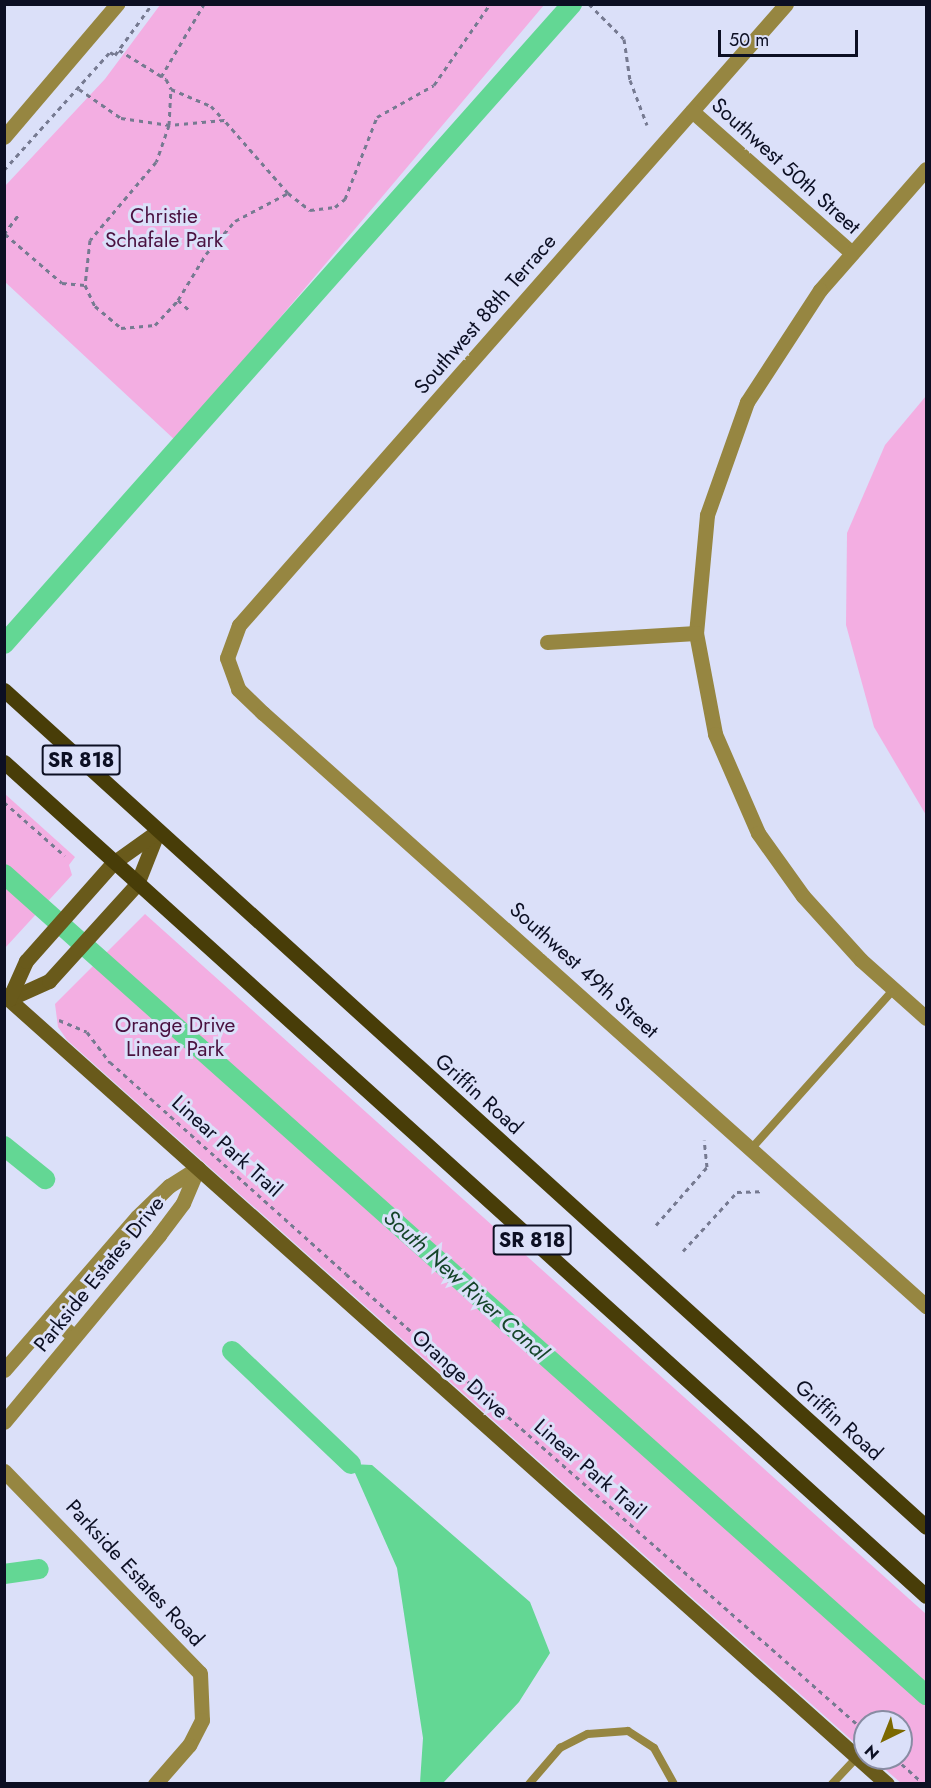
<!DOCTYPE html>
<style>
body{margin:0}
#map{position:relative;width:931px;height:1788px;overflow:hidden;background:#dbe0f9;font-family:Jost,sans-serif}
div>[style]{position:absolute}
.green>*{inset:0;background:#f3aee2}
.water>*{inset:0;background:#63d794}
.canal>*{height:20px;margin:-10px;padding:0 10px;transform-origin:10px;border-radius:10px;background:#63d794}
.path>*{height:3px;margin-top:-1.5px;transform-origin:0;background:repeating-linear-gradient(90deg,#767a91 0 4.5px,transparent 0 9px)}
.lane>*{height:8px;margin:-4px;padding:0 4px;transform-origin:4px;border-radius:4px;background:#968641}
.street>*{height:15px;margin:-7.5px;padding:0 7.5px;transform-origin:7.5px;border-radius:7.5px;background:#968641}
.secondary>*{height:15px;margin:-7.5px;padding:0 7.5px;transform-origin:7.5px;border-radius:7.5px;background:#695a1b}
.primary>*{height:15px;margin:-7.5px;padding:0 7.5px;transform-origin:7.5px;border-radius:7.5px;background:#483d08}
span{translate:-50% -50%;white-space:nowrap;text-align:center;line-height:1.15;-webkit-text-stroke:6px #dbe0f9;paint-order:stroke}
.shield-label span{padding:2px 4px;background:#dbe0f9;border:2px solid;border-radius:4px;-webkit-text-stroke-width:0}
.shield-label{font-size:20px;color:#0c0f23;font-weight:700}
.street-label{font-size:21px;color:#0c0f23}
.park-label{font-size:21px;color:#4a1140}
.water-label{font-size:22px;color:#15452a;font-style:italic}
.frame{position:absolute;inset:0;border:6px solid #0c0f23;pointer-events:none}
.north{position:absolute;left:853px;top:1710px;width:60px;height:60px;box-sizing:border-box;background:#dbe0f9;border:2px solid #888ca3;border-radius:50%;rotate:223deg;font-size:16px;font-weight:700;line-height:24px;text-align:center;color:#0c0f23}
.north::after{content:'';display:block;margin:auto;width:21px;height:27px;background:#7c6800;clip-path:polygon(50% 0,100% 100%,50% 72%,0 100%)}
.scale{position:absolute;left:718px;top:30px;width:140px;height:27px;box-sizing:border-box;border:3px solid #0c0f23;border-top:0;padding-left:8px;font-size:18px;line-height:21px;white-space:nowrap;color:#0c0f23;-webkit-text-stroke:4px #dbe0f9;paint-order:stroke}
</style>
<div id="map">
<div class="green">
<i style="clip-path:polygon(160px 5px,544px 5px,176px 441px,4px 281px,5px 186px,105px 79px)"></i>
<i style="clip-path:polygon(926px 396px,926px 815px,874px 727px,846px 625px,847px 533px,885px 445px)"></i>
<i style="clip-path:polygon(5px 794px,75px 857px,69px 865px,72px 875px,5px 948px)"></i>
<i style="clip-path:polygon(145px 914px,926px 1614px,926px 1783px,901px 1783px,872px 1758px,901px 1758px,901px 1722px,865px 1722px,865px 1752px,67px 1040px,58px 1027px,55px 1004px)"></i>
</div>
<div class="water">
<i style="clip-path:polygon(351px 1464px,372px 1465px,530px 1602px,550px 1653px,519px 1702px,443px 1783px,420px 1783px,423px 1738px,397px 1568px)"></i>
</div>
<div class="canal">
<i style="left:4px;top:644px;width:856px;rotate:-48.41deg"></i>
<i style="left:4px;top:874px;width:1235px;rotate:41.68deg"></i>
<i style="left:4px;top:1146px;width:53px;rotate:38.8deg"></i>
<i style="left:232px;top:1351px;width:164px;rotate:43.5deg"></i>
<i style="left:4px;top:1574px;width:35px;rotate:-8deg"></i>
</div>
<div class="path">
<i style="left:589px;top:4px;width:49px;rotate:45deg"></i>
<i style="left:624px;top:39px;width:41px;rotate:81.7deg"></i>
<i style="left:630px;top:80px;width:48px;rotate:69.3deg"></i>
<i style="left:119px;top:50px;width:55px;rotate:31.7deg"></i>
<i style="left:166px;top:79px;width:11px;rotate:63deg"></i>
<i style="left:171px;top:89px;width:43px;rotate:23deg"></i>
<i style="left:211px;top:106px;width:19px;rotate:47deg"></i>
<i style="left:224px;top:120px;width:55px;rotate:174.8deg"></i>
<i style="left:169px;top:125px;width:36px;rotate:-87deg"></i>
<i style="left:161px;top:77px;width:85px;rotate:-59.5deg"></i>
<i style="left:79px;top:89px;width:51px;rotate:34.6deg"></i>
<i style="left:121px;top:118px;width:49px;rotate:8.3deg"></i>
<i style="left:169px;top:125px;width:39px;rotate:109deg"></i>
<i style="left:156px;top:162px;width:102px;rotate:130.2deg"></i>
<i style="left:90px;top:240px;width:45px;rotate:96.3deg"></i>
<i style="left:85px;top:285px;width:23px;rotate:65deg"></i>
<i style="left:95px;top:306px;width:34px;rotate:40deg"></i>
<i style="left:121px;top:328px;width:34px;rotate:-5deg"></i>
<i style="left:155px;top:325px;width:34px;rotate:-47deg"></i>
<i style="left:178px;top:300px;width:15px;rotate:42deg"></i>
<i style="left:4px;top:170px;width:159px;rotate:-48.1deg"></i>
<i style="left:110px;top:52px;width:6px;rotate:31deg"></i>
<i style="left:115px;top:55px;width:63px;rotate:-54deg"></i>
<i style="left:288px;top:193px;width:28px;rotate:38deg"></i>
<i style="left:310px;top:210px;width:25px;rotate:-7deg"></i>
<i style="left:335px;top:207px;width:13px;rotate:-39deg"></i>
<i style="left:345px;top:199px;width:88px;rotate:-68.7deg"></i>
<i style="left:377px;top:117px;width:65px;rotate:-29.3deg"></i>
<i style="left:434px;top:85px;width:98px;rotate:-55.3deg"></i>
<i style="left:4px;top:234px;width:26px;rotate:-53deg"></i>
<i style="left:5px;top:234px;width:75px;rotate:40.7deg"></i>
<i style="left:62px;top:283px;width:23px;rotate:5deg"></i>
<i style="left:178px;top:300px;width:54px;rotate:-58.7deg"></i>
<i style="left:206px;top:254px;width:44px;rotate:-48.7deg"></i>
<i style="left:235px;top:221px;width:60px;rotate:-27.8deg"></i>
<i style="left:288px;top:193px;width:97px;rotate:-131.2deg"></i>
<i style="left:4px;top:802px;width:81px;rotate:41.5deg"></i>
<i style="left:59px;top:1020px;width:30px;rotate:23deg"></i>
<i style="left:87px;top:1032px;width:38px;rotate:53deg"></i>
<i style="left:110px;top:1062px;width:317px;rotate:41.9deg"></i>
<i style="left:346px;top:1274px;width:692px;rotate:41.37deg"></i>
<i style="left:656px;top:1225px;width:77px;rotate:-48.7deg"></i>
<i style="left:707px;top:1167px;width:27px;rotate:-96deg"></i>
<i style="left:683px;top:1251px;width:80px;rotate:-47.5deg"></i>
<i style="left:737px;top:1192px;width:24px;rotate:-2deg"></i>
<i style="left:895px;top:1758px;width:39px;rotate:42deg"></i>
</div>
<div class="lane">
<i style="left:751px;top:1149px;width:215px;rotate:-48.2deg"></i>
<i style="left:529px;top:1784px;width:48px;rotate:-49.3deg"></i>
<i style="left:560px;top:1748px;width:31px;rotate:-27deg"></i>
<i style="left:588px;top:1734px;width:40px;rotate:-4.3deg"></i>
<i style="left:628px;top:1731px;width:31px;rotate:33deg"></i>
<i style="left:654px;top:1748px;width:41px;rotate:60.9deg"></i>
<i style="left:832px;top:1784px;width:37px;rotate:-47deg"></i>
</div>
<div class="street">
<i style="left:786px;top:4px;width:828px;rotate:131.37deg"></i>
<i style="left:239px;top:625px;width:35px;rotate:110deg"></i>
<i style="left:227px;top:658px;width:33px;rotate:70deg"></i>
<i style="left:238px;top:689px;width:35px;rotate:44deg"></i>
<i style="left:263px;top:713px;width:890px;rotate:41.81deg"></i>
<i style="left:692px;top:111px;width:214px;rotate:41.6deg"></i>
<i style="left:4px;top:137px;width:175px;rotate:-49.6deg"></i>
<i style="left:926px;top:169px;width:161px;rotate:131.2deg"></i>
<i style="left:820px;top:290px;width:134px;rotate:123.1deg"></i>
<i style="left:747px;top:402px;width:120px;rotate:109.5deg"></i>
<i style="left:707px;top:515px;width:119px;rotate:95.3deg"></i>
<i style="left:696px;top:633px;width:103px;rotate:79.3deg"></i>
<i style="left:715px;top:734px;width:108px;rotate:66.5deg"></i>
<i style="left:758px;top:833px;width:77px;rotate:54.5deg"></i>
<i style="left:803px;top:896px;width:86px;rotate:47.8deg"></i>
<i style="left:861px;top:960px;width:87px;rotate:41.7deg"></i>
<i style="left:547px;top:642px;width:149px;rotate:-3.5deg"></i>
<i style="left:51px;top:1316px;width:31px;rotate:42deg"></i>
<i style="left:4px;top:1370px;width:203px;rotate:-49deg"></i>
<i style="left:137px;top:1217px;width:45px;rotate:-44.1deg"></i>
<i style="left:169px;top:1186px;width:34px;rotate:-32deg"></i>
<i style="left:4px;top:1422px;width:243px;rotate:-50.3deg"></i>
<i style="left:159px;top:1235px;width:40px;rotate:-53deg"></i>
<i style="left:183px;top:1203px;width:38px;rotate:-67deg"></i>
<i style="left:4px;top:1471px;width:281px;rotate:45.9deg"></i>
<i style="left:200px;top:1673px;width:47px;rotate:87.6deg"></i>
<i style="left:202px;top:1720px;width:28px;rotate:117deg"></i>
<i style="left:189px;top:1745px;width:52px;rotate:131.1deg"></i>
</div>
<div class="secondary">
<i style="left:4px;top:995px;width:1184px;rotate:41.78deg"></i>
<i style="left:9px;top:999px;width:44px;rotate:-24.2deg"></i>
<i style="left:49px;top:981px;width:131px;rotate:-47.8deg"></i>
<i style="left:137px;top:884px;width:57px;rotate:-68.4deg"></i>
<i style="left:9px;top:999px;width:42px;rotate:-65.9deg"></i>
<i style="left:26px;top:961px;width:131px;rotate:-48.4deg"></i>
<i style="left:113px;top:863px;width:55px;rotate:-35.4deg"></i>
</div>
<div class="primary">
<i style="left:4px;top:690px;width:1245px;rotate:42.23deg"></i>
<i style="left:4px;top:762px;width:1243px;rotate:42.13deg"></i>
</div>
<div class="shield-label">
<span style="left:81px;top:760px">SR 818</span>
<span style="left:532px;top:1240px">SR 818</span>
</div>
<div class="street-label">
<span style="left:786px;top:166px;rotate:42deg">Southwest 50th Street</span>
<span style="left:485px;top:314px;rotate:-49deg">Southwest 88th Terrace</span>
<span style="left:584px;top:970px;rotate:42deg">Southwest 49th Street</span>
<span style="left:479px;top:1094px;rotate:42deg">Griffin Road</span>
<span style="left:227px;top:1146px;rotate:42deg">Linear Park Trail</span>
<span style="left:99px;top:1274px;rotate:-51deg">Parkside Estates Drive</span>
<span style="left:460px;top:1374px;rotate:42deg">Orange Drive</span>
<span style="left:839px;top:1420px;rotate:42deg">Griffin Road</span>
<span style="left:590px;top:1469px;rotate:41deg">Linear Park Trail</span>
<span style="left:135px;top:1573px;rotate:47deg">Parkside Estates Road</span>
</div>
<div class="park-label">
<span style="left:164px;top:228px">Christie<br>Schafale Park</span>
<span style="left:175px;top:1037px">Orange Drive<br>Linear Park</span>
</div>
<div class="water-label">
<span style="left:466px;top:1285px;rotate:42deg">South New River Canal</span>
</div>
<div class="frame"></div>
<div class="north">N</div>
<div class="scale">50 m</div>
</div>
